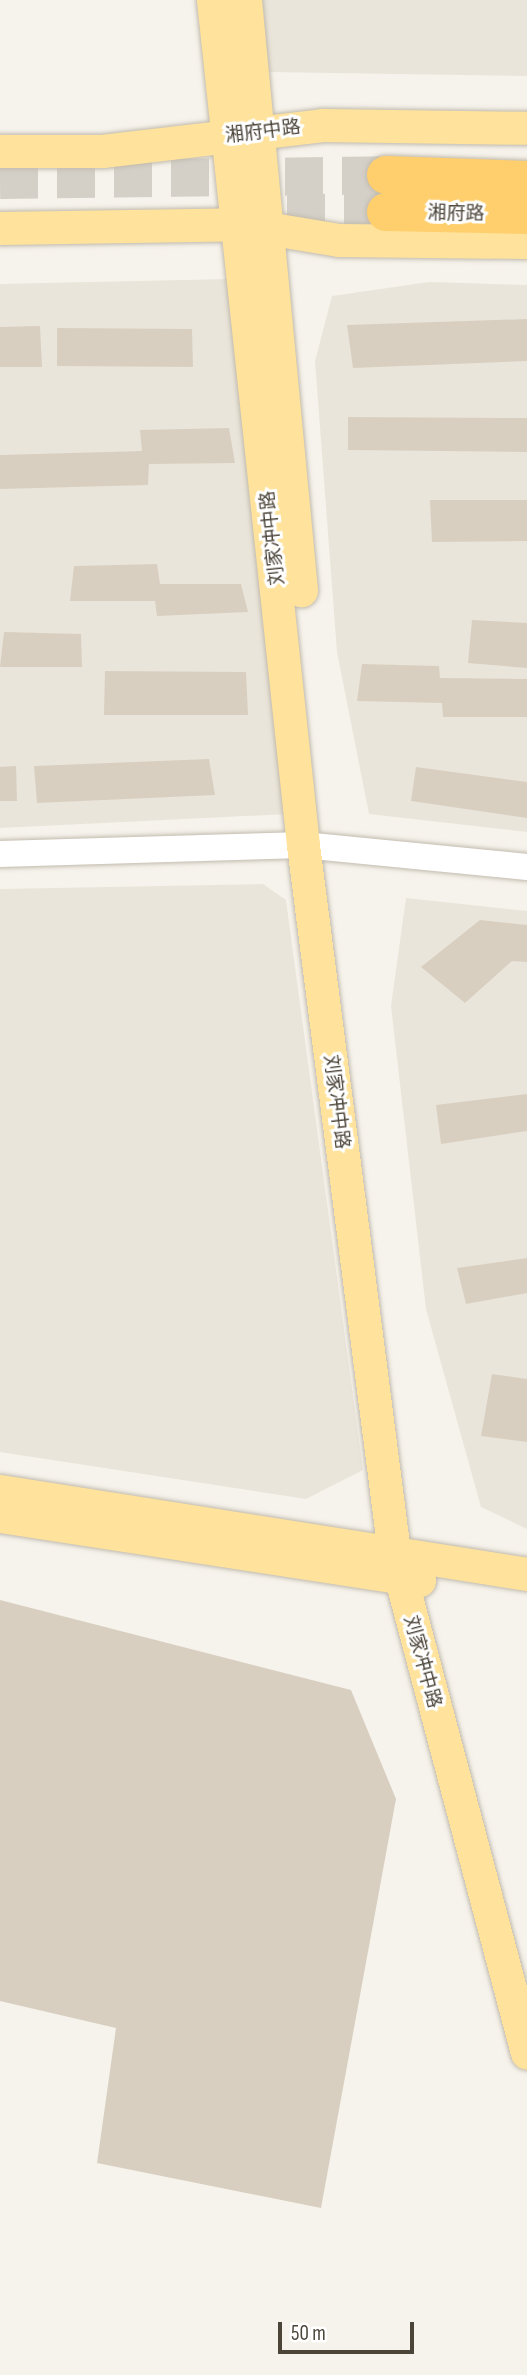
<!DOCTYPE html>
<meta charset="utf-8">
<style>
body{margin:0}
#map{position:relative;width:527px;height:2375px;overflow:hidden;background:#f6f3ec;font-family:"Sofia Sans Condensed","Noto Sans SC",sans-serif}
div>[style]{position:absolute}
.residential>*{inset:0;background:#eae5da}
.building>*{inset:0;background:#d8cfc1}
.highway-tunnel>*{height:38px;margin-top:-19px;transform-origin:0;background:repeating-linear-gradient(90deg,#d4d0c8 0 38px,transparent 0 57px)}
.roads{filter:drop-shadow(0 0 2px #c2bbae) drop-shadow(0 0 2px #c2bbae)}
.minor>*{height:26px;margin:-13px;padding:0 13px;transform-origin:13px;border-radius:13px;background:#fff}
.major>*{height:33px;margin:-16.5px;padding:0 16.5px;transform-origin:16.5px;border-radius:16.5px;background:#ffe39c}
.highway>*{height:38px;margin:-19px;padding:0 19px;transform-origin:19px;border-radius:19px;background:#ffcf6e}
span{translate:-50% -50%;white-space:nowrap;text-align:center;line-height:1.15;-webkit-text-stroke:6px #fff;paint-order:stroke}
.street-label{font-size:19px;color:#4b4439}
.scale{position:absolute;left:278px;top:2322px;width:136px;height:32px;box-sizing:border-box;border:4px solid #4b4439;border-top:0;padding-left:9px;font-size:21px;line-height:24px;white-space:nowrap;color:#4b4439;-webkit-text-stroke:5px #fff;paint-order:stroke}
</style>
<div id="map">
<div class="residential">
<i style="clip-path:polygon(262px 0,527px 0,527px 76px,268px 72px)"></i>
<i style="clip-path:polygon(229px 279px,289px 814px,0 828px,0 284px)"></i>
<i style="clip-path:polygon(429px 282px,527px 285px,527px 832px,369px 814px,337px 652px,315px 361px,332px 296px)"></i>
<i style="clip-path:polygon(263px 884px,286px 900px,363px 1470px,306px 1499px,0 1452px,0 889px)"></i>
<i style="clip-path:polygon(406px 898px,527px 911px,527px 1529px,481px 1507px,426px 1309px,391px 1006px)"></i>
</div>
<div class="building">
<i style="clip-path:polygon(527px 319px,527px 361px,353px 368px,347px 325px)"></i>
<i style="clip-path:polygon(40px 326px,42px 367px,0 367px,0 327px)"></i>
<i style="clip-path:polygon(57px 328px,192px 329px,193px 367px,57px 366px)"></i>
<i style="clip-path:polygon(348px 417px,527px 418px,527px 452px,348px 450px)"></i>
<i style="clip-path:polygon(229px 428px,235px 463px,149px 464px,148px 485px,0 489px,0 455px,142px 451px,140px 430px)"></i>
<i style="clip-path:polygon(430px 500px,527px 500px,527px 541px,432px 542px)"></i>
<i style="clip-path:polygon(157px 564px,160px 584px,241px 584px,248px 612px,157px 616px,155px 601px,70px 601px,74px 566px)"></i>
<i style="clip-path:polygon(472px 620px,527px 623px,527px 668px,468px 663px)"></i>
<i style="clip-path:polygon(4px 632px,81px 634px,82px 667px,0 667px)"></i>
<i style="clip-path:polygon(362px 664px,439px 666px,440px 678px,527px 679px,527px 717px,443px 717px,442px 703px,357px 701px)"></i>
<i style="clip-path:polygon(105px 671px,246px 672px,248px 715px,104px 715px)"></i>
<i style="clip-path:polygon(209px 759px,215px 795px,37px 803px,34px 766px)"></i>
<i style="clip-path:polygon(16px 766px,17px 801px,0 801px,0 767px)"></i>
<i style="clip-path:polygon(416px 767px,527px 782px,527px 818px,411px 801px)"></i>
<i style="clip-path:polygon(480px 920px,527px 925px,527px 962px,512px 961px,465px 1003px,421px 967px)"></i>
<i style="clip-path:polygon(527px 1094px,527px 1131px,441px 1144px,436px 1105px)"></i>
<i style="clip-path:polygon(527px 1258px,527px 1293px,466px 1304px,457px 1268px)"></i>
<i style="clip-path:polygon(492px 1374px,527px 1379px,527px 1442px,481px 1436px)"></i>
<i style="clip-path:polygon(0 1600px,351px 1690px,396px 1799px,321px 2208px,97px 2163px,116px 2028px,0 2001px)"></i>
</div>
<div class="highway-tunnel">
<i style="left:0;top:180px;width:386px;rotate:-0.7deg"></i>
<i style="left:230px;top:214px;width:156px;rotate:-0.7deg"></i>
</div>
<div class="roads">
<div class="minor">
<i style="left:0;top:854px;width:303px;rotate:-1.7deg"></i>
<i style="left:303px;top:845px;width:225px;rotate:5.6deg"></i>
</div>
<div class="major">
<i style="left:213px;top:0;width:850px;rotate:83.92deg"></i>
<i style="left:303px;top:845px;width:713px;rotate:82.67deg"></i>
<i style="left:394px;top:1552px;width:518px;rotate:75.13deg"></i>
<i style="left:245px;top:0;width:593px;rotate:84.58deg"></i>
<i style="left:0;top:151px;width:102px"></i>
<i style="left:102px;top:151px;width:222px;rotate:-6.7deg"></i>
<i style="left:322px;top:125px;width:205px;rotate:0.8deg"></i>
<i style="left:0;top:228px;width:242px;rotate:-0.9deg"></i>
<i style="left:242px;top:224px;width:98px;rotate:9.4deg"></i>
<i style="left:339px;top:240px;width:188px;rotate:0.6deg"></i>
<i style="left:0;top:1491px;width:533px;rotate:8.95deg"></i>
<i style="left:0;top:1516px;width:424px;rotate:8.7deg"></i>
</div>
<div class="highway">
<i style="left:386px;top:175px;width:141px;rotate:2deg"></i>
<i style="left:386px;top:212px;width:141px;rotate:1.2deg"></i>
</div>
</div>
<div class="street-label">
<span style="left:263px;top:132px;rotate:-7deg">湘府中路</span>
<span style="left:456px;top:214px;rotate:1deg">湘府路</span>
<span style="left:273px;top:538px;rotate:-96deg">刘家冲中路</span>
<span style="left:336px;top:1102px;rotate:83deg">刘家冲中路</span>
<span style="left:422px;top:1662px;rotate:75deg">刘家冲中路</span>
</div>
<div class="scale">50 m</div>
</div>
